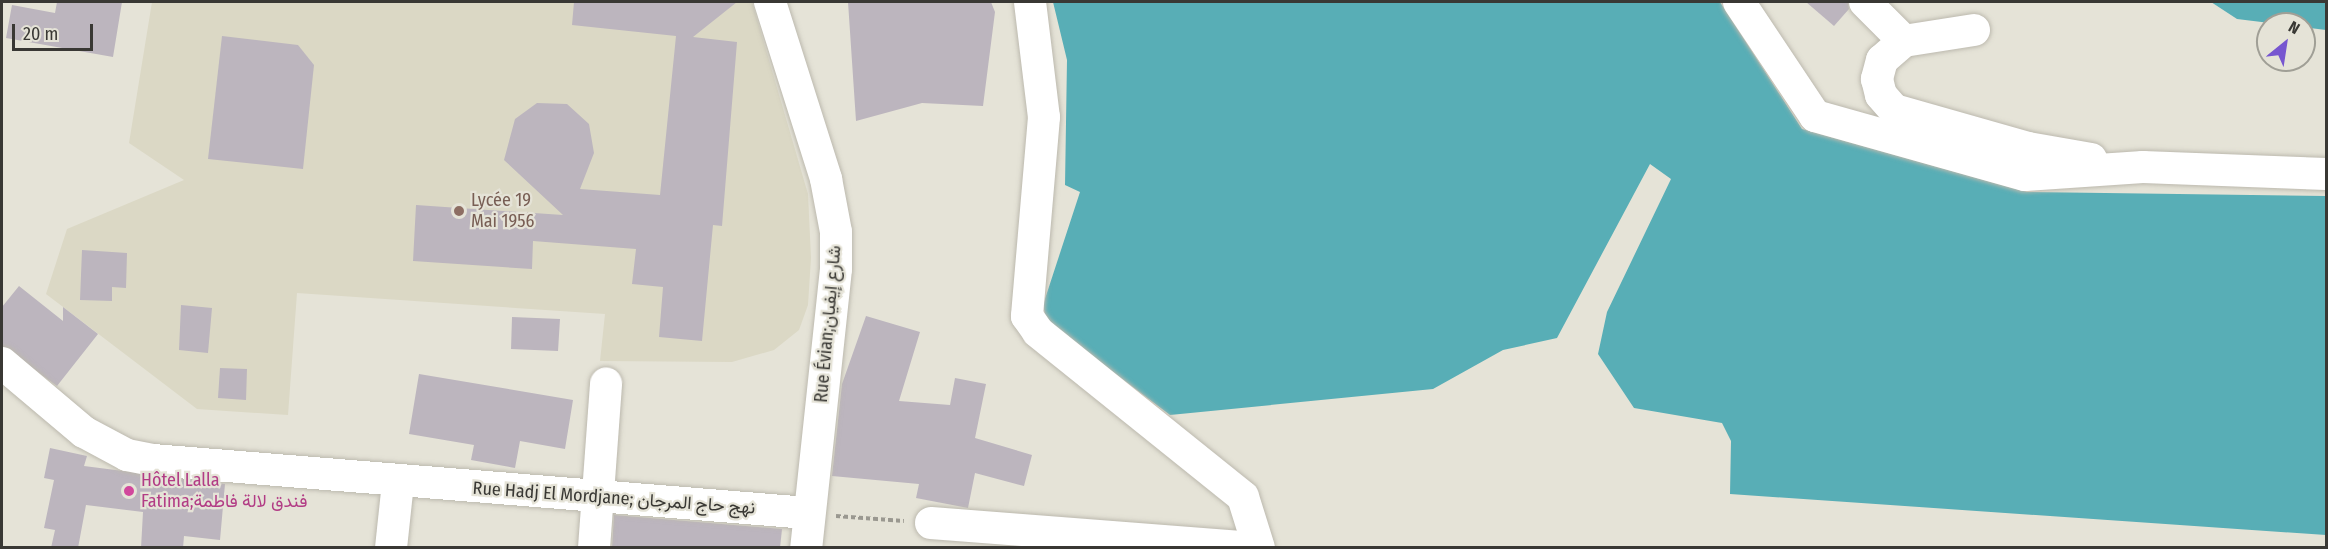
<!DOCTYPE html>
<meta charset="utf-8">
<style>
body{margin:0}
#map{position:relative;width:2328px;height:549px;overflow:hidden;background:#e5e3d7;font-family:"Fira Sans Condensed",Vazirmatn,sans-serif}
div>[style]{position:absolute}
.built>*{inset:0;background:#dbd8c5}
.water>*{inset:0;background:#58aeb6}
.building>*{inset:0;background:#bcb5be}
.path>*{height:4px;margin-top:-2px;transform-origin:0;background:repeating-linear-gradient(90deg,#9a9890 0 4.5px,transparent 0 7.5px)}
.roads{filter:drop-shadow(0 0 2px #bcb9ae) drop-shadow(0 0 2px #bcb9ae)}
.minor>*{height:32px;margin:-16px;padding:0 16px;transform-origin:16px;border-radius:16px;background:#fff}
.dots>*{width:16px;height:16px;translate:-50% -50%;box-sizing:border-box;border:3px solid #e5e3d7;border-radius:50%}
span{translate:-50% -50%;white-space:nowrap;text-align:center;line-height:1.15;-webkit-text-stroke:4.5px #e5e3d7;paint-order:stroke}
.education-label{font-size:18px;color:#785e54}
.left{translate:0 -50%;text-align:left}
.street-label{font-size:18px;color:#393834}
.hotel-label{font-size:18px;color:#b23c85}
.frame{position:absolute;inset:0;border:3px solid #393834;pointer-events:none}
.north{position:absolute;left:2256px;top:12px;width:60px;height:60px;box-sizing:border-box;background:#e5e3d7;border:2px solid #a09f96;border-radius:50%;rotate:30deg;font-size:16px;font-weight:700;line-height:24px;text-align:center;color:#393834}
.north::after{content:'';display:block;margin:auto;width:21px;height:27px;background:#7756d0;clip-path:polygon(50% 0,100% 100%,50% 72%,0 100%)}
.scale{position:absolute;left:12px;top:24px;width:81px;height:27px;box-sizing:border-box;border:3px solid #393834;border-top:0;padding-left:8px;font-size:18px;line-height:21px;white-space:nowrap;color:#393834;-webkit-text-stroke:4px #e5e3d7;paint-order:stroke}
</style>
<div id="map">
<div class="built">
<i style="clip-path:polygon(152px 2px,752px 2px,808px 194px,811px 258px,808px 305px,799px 330px,774px 350px,732px 362px,600px 361px,605px 314px,297px 293px,288px 415px,197px 409px,46px 294px,67px 229px,184px 180px,129px 143px)"></i>
</div>
<div class="water">
<i style="clip-path:polygon(1053px 2px,1720px 2px,1802px 129px,2027px 192px,2326px 196px,2326px 535px,1730px 494px,1731px 441px,1722px 423px,1634px 408px,1598px 354px,1607px 312px,1671px 179px,1650px 164px,1557px 338px,1503px 350px,1433px 389px,1170px 415px,1047px 322px,1043px 305px,1080px 192px,1065px 185px,1067px 60px)"></i>
<i style="clip-path:polygon(2211px 2px,2326px 2px,2326px 30px,2237px 19px)"></i>
</div>
<div class="building">
<i style="clip-path:polygon(57px 2px,122px 2px,113px 57px,6px 38px,12px 5px,55px 13px)"></i>
<i style="clip-path:polygon(574px 2px,737px 2px,693px 37px,737px 42px,722px 226px,713px 225px,702px 341px,659px 337px,663px 287px,632px 284px,636px 249px,533px 241px,532px 269px,413px 261px,416px 205px,563px 215px,504px 160px,515px 119px,537px 103px,567px 104px,589px 124px,594px 153px,580px 189px,660px 195px,676px 36px,572px 25px)"></i>
<i style="clip-path:polygon(848px 2px,991px 2px,995px 12px,983px 106px,922px 103px,856px 121px)"></i>
<i style="clip-path:polygon(1806px 2px,1848px 2px,1849px 9px,1834px 26px)"></i>
<i style="clip-path:polygon(222px 36px,298px 45px,314px 65px,303px 169px,208px 159px)"></i>
<i style="clip-path:polygon(82px 250px,127px 253px,126px 288px,112px 287px,112px 301px,80px 300px)"></i>
<i style="clip-path:polygon(19px 286px,63px 321px,63px 307px,98px 334px,57px 386px,2px 346px,2px 307px)"></i>
<i style="clip-path:polygon(181px 305px,212px 308px,208px 353px,179px 350px)"></i>
<i style="clip-path:polygon(866px 316px,920px 332px,899px 401px,950px 405px,955px 378px,986px 384px,975px 438px,1032px 455px,1024px 486px,975px 473px,968px 508px,916px 498px,919px 484px,832px 476px,842px 384px)"></i>
<i style="clip-path:polygon(512px 317px,560px 319px,558px 351px,511px 349px)"></i>
<i style="clip-path:polygon(220px 368px,247px 369px,246px 400px,218px 398px)"></i>
<i style="clip-path:polygon(419px 374px,573px 400px,565px 449px,520px 441px,515px 468px,471px 460px,474px 445px,409px 434px)"></i>
<i style="clip-path:polygon(50px 448px,87px 456px,84px 466px,225px 484px,220px 540px,184px 536px,183px 548px,141px 548px,143px 512px,86px 505px,78px 548px,51px 548px,55px 530px,44px 528px,54px 480px,44px 478px)"></i>
<i style="clip-path:polygon(614px 515px,782px 529px,780px 548px,612px 548px)"></i>
</div>
<div class="path">
<i style="left:836px;top:516px;width:68px;rotate:4.2deg"></i>
</div>
<div class="roads">
<div class="minor">
<i style="left:770px;top:2px;width:186px;rotate:72.4deg"></i>
<i style="left:826px;top:179px;width:54px;rotate:79.3deg"></i>
<i style="left:836px;top:232px;width:37px;rotate:90deg"></i>
<i style="left:836px;top:269px;width:281px;rotate:96.1deg"></i>
<i style="left:1030px;top:2px;width:116px;rotate:83.1deg"></i>
<i style="left:1044px;top:117px;width:200px;rotate:94.9deg"></i>
<i style="left:1027px;top:316px;width:19px;rotate:55deg"></i>
<i style="left:1038px;top:332px;width:263px;rotate:38.8deg"></i>
<i style="left:1243px;top:497px;width:53px;rotate:72.6deg"></i>
<i style="left:1739px;top:2px;width:137px;rotate:56.3deg"></i>
<i style="left:1815px;top:116px;width:218px;rotate:15.7deg"></i>
<i style="left:2025px;top:175px;width:118px;rotate:-3.9deg"></i>
<i style="left:2143px;top:167px;width:183px;rotate:2.2deg"></i>
<i style="left:1865px;top:2px;width:55px;rotate:45deg"></i>
<i style="left:1974px;top:30px;width:71px;rotate:171.1deg"></i>
<i style="left:1904px;top:41px;width:29px;rotate:139deg"></i>
<i style="left:1882px;top:60px;width:20px;rotate:105deg"></i>
<i style="left:1877px;top:79px;width:16px;rotate:76deg"></i>
<i style="left:1881px;top:95px;width:20px;rotate:49deg"></i>
<i style="left:1894px;top:110px;width:139px;rotate:15.8deg"></i>
<i style="left:2028px;top:148px;width:64px;rotate:9.9deg"></i>
<i style="left:2px;top:363px;width:107px;rotate:40.1deg"></i>
<i style="left:84px;top:432px;width:49px;rotate:28.1deg"></i>
<i style="left:127px;top:455px;width:26px;rotate:11deg"></i>
<i style="left:153px;top:460px;width:657px;rotate:4.63deg"></i>
<i style="left:931px;top:523px;width:327px;rotate:4.4deg"></i>
<i style="left:391px;top:548px;width:66px;rotate:-83.9deg"></i>
<i style="left:594px;top:548px;width:165px;rotate:-85.8deg"></i>
</div>
</div>
<div class="dots">
<i style="left:459px;top:211px;background:#8d6e63"></i>
<i style="left:129px;top:491px;background:#d1479c"></i>
</div>
<div class="education-label">
<span class="left" style="left:471px;top:211px">Lycée 19<br>Mai 1956</span>
</div>
<div class="street-label">
<span style="left:828px;top:324px;rotate:-85deg">Rue Évian;شارع إيفيان</span>
<span style="left:614px;top:498px;rotate:4deg">Rue Hadj El Mordjane; نهج حاج المرجان</span>
</div>
<div class="hotel-label">
<span class="left" style="left:141px;top:491px">Hôtel Lalla<br>Fatima;فندق لالة فاطمة</span>
</div>
<div class="frame"></div>
<div class="north">N</div>
<div class="scale">20 m</div>
</div>
